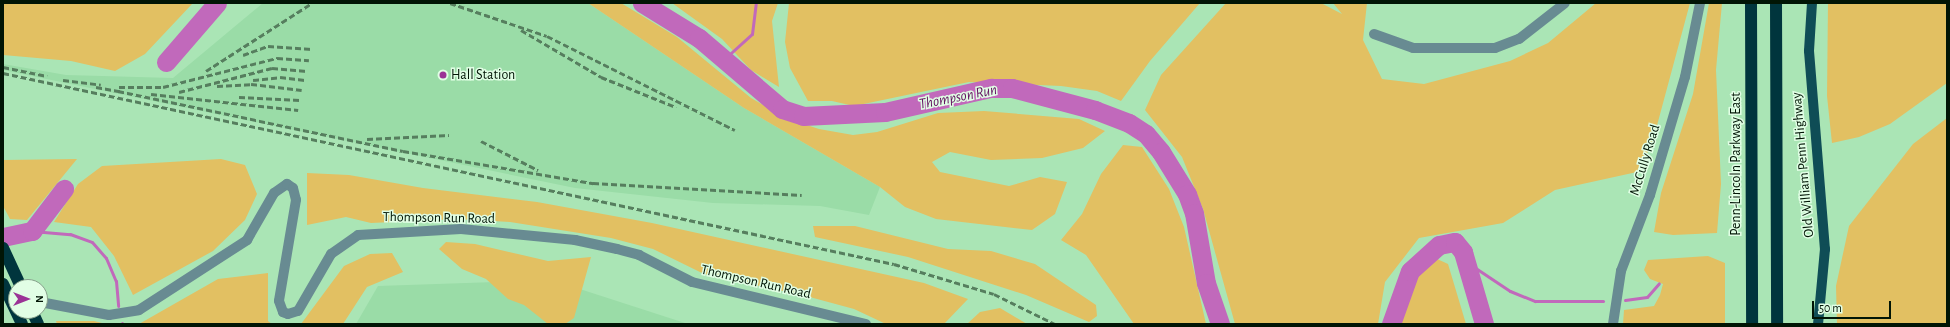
<!DOCTYPE html>
<style>
body{margin:0}
#map{position:relative;width:1950px;height:327px;overflow:hidden;background:#aae5b5;font-family:"Alegreya Sans",sans-serif}
div>[style]{position:absolute}
.built>*{inset:0;background:#9adca7}
.green>*{inset:0;background:#e2c062}
.stream>*{height:3px;margin:-1.5px;padding:0 1.5px;transform-origin:1.5px;border-radius:1.5px;background:#c169bb}
.river>*{height:19px;margin:-9.5px;padding:0 9.5px;transform-origin:9.5px;border-radius:9.5px;background:#c169bb}
.minor>*{height:10px;margin:-5px;padding:0 5px;transform-origin:5px;border-radius:5px;background:#688b92}
.major>*{height:10px;margin:-5px;padding:0 5px;transform-origin:5px;border-radius:5px;background:#0f4d56}
.highway>*{height:12px;margin:-6px;padding:0 6px;transform-origin:6px;border-radius:6px;background:#00353d}
.rail>*{height:3px;margin-top:-1.5px;transform-origin:0;background:repeating-linear-gradient(90deg,#567e5e 0 6px,transparent 0 9px)}
.highway-bridge>*{height:12px;margin:-6px;padding:0 6px;transform-origin:6px;border-radius:6px;background:#00353d}
.dots>*{width:11px;height:11px;translate:-50% -50%;box-sizing:border-box;border:2px solid #e1fee5;border-radius:50%}
span{translate:-50% -50%;white-space:nowrap;text-align:center;line-height:1.15;-webkit-text-stroke:3px #e1fee5;paint-order:stroke}
.poi-label{font-size:14px;color:#011505}
.left{translate:0 -50%;text-align:left}
.street-label{font-size:14px;color:#011505}
.water-label{font-size:15px;color:#631160;font-style:italic}
.frame{position:absolute;inset:0;border:4px solid #011505;pointer-events:none}
.north{position:absolute;left:8px;top:279px;width:40px;height:40px;box-sizing:border-box;background:#e1fee5;border:1px solid #87a18b;border-radius:50%;rotate:90deg;font-size:11px;font-weight:700;line-height:16px;text-align:center;color:#011505}
.north::after{content:'';display:block;margin:auto;width:14px;height:18px;background:#9b3396;clip-path:polygon(50% 0,100% 100%,50% 72%,0 100%)}
.scale{position:absolute;left:1812px;top:301px;width:79px;height:18px;box-sizing:border-box;border:2px solid #011505;border-top:0;padding-left:5px;font-size:12px;line-height:14px;white-space:nowrap;color:#011505;-webkit-text-stroke:3px #e1fee5;paint-order:stroke}
</style>
<div id="map">
<div class="built">
<i style="clip-path:polygon(263px 3px,588px 3px,744px 108px,880px 187px,869px 215px,820px 206px,713px 203px,575px 188px,3px 70px,3px 64px,66px 75px,173px 78px)"></i>
<i style="clip-path:polygon(552px 280px,688px 324px,356px 324px,378px 286px)"></i>
</div>
<div class="green">
<i style="clip-path:polygon(3px 3px,193px 3px,145px 54px,115px 71px,71px 61px,3px 55px)"></i>
<i style="clip-path:polygon(588px 3px,621px 3px,677px 37px,751px 98px,788px 119px,819px 129px,853px 135px,877px 132px,938px 113px,984px 111px,1079px 119px,1105px 131px,1083px 148px,1042px 158px,991px 160px,950px 152px,932px 162px,940px 172px,1009px 186px,1040px 177px,1067px 182px,1055px 214px,1032px 230px,936px 219px,905px 207px,880px 187px,744px 108px)"></i>
<i style="clip-path:polygon(672px 3px,778px 3px,772px 21px,779px 87px,751px 70px,722px 39px)"></i>
<i style="clip-path:polygon(789px 3px,1200px 3px,1150px 61px,1121px 101px,1097px 91px,1061px 86px,969px 82px,854px 106px,832px 101px,808px 101px,790px 68px,785px 42px)"></i>
<i style="clip-path:polygon(1226px 3px,1321px 3px,1342px 14px,1333px 3px,1367px 3px,1363px 40px,1382px 79px,1424px 84px,1510px 61px,1548px 43px,1596px 3px,1690px 3px,1652px 144px,1637px 172px,1555px 190px,1503px 223px,1419px 238px,1385px 282px,1378px 324px,1235px 324px,1203px 209px,1182px 157px,1145px 110px,1161px 75px)"></i>
<i style="clip-path:polygon(1709px 3px,1722px 3px,1716px 70px,1721px 184px,1717px 233px,1673px 235px,1654px 232px,1661px 193px,1693px 94px)"></i>
<i style="clip-path:polygon(1828px 3px,1947px 3px,1947px 83px,1890px 124px,1859px 137px,1832px 143px,1827px 96px)"></i>
<i style="clip-path:polygon(1947px 118px,1947px 324px,1837px 324px,1836px 286px,1849px 226px,1913px 144px)"></i>
<i style="clip-path:polygon(1123px 145px,1142px 147px,1169px 189px,1184px 227px,1206px 324px,1134px 324px,1086px 255px,1061px 240px,1082px 214px,1101px 174px)"></i>
<i style="clip-path:polygon(77px 159px,27px 220px,10px 219px,3px 206px,3px 160px)"></i>
<i style="clip-path:polygon(221px 159px,245px 165px,257px 194px,245px 220px,213px 251px,133px 295px,114px 256px,91px 227px,54px 222px,78px 184px,102px 166px)"></i>
<i style="clip-path:polygon(307px 173px,349px 175px,423px 188px,537px 202px,652px 223px,924px 283px,968px 299px,944px 324px,886px 324px,854px 309px,806px 296px,704px 274px,653px 249px,611px 238px,510px 222px,458px 219px,371px 223px,346px 217px,307px 225px)"></i>
<i style="clip-path:polygon(813px 226px,855px 226px,948px 249px,991px 251px,1035px 264px,1096px 305px,1097px 316px,1089px 322px,1026px 295px,908px 257px,815px 237px)"></i>
<i style="clip-path:polygon(446px 242px,475px 244px,548px 261px,591px 257px,574px 318px,565px 324px,548px 324px,524px 305px,508px 299px,486px 279px,462px 269px,439px 249px)"></i>
<i style="clip-path:polygon(392px 253px,403px 272px,367px 287px,343px 324px,301px 324px,344px 266px,370px 254px)"></i>
<i style="clip-path:polygon(1708px 256px,1725px 263px,1725px 324px,1623px 324px,1624px 310px,1654px 306px,1660px 295px,1663px 284px,1650px 279px,1644px 270px,1648px 260px)"></i>
<i style="clip-path:polygon(1435px 258px,1448px 264px,1466px 324px,1401px 324px,1414px 276px)"></i>
<i style="clip-path:polygon(268px 273px,268px 321px,272px 324px,139px 324px,218px 279px)"></i>
<i style="clip-path:polygon(1000px 308px,1027px 324px,967px 324px,980px 312px)"></i>
<i style="clip-path:polygon(56px 321px,94px 321px,106px 324px,57px 324px)"></i>
</div>
<div class="stream">
<i style="left:722px;top:61px;width:40px;rotate:-42deg"></i>
<i style="left:752px;top:34px;width:31px;rotate:-83deg"></i>
<i style="left:32px;top:231px;width:38px;rotate:5deg"></i>
<i style="left:70px;top:234px;width:23px;rotate:20deg"></i>
<i style="left:92px;top:242px;width:21px;rotate:49deg"></i>
<i style="left:106px;top:258px;width:25px;rotate:67deg"></i>
<i style="left:116px;top:281px;width:25px;rotate:85deg"></i>
<i style="left:1465px;top:261px;width:54px;rotate:33.7deg"></i>
<i style="left:1510px;top:291px;width:27px;rotate:22deg"></i>
<i style="left:1535px;top:301px;width:68px"></i>
<i style="left:1625px;top:300px;width:22px;rotate:-8deg"></i>
<i style="left:1647px;top:297px;width:18px;rotate:-49deg"></i>
<i style="left:122px;top:323px;width:1px;rotate:45deg"></i>
</div>
<div class="river">
<i style="left:642px;top:3px;width:67px;rotate:31.6deg"></i>
<i style="left:699px;top:38px;width:109px;rotate:40.5deg"></i>
<i style="left:782px;top:109px;width:22px;rotate:18deg"></i>
<i style="left:803px;top:116px;width:82px;rotate:-2.8deg"></i>
<i style="left:885px;top:112px;width:109px;rotate:-12.8deg"></i>
<i style="left:991px;top:88px;width:21px"></i>
<i style="left:1012px;top:88px;width:86px;rotate:14.8deg"></i>
<i style="left:1095px;top:110px;width:36px;rotate:21deg"></i>
<i style="left:1129px;top:123px;width:20px;rotate:33deg"></i>
<i style="left:1146px;top:134px;width:23px;rotate:50deg"></i>
<i style="left:1161px;top:152px;width:49px;rotate:58.2deg"></i>
<i style="left:1187px;top:194px;width:20px;rotate:70deg"></i>
<i style="left:1194px;top:213px;width:71px;rotate:80.3deg"></i>
<i style="left:1206px;top:283px;width:43px;rotate:71.1deg"></i>
<i style="left:166px;top:62px;width:78px;rotate:-49.2deg"></i>
<i style="left:3px;top:237px;width:30px;rotate:-12deg"></i>
<i style="left:32px;top:231px;width:53px;rotate:-52.7deg"></i>
<i style="left:1391px;top:324px;width:56px;rotate:-70.3deg"></i>
<i style="left:1410px;top:271px;width:39px;rotate:-42deg"></i>
<i style="left:1439px;top:245px;width:16px;rotate:-11deg"></i>
<i style="left:1455px;top:242px;width:13px;rotate:51deg"></i>
<i style="left:1463px;top:252px;width:75px;rotate:73.7deg"></i>
</div>
<div class="minor">
<i style="left:1374px;top:34px;width:41px;rotate:19.7deg"></i>
<i style="left:1413px;top:48px;width:82px"></i>
<i style="left:1495px;top:48px;width:26px;rotate:-21deg"></i>
<i style="left:1519px;top:39px;width:58px;rotate:-38deg"></i>
<i style="left:40px;top:302px;width:70px;rotate:10.7deg"></i>
<i style="left:109px;top:315px;width:30px;rotate:-9deg"></i>
<i style="left:139px;top:310px;width:129px;rotate:-32.9deg"></i>
<i style="left:247px;top:240px;width:54px;rotate:-60.1deg"></i>
<i style="left:274px;top:193px;width:16px;rotate:-35deg"></i>
<i style="left:287px;top:184px;width:7px;rotate:34deg"></i>
<i style="left:293px;top:188px;width:12px;rotate:76deg"></i>
<i style="left:296px;top:200px;width:102px;rotate:99.6deg"></i>
<i style="left:279px;top:301px;width:12px;rotate:70deg"></i>
<i style="left:283px;top:312px;width:5px;rotate:22deg"></i>
<i style="left:288px;top:314px;width:10px;rotate:-17deg"></i>
<i style="left:298px;top:311px;width:66px;rotate:-59.9deg"></i>
<i style="left:331px;top:254px;width:33px;rotate:-35deg"></i>
<i style="left:358px;top:235px;width:103px;rotate:-3.3deg"></i>
<i style="left:461px;top:229px;width:115px;rotate:5.5deg"></i>
<i style="left:575px;top:240px;width:43px;rotate:12.1deg"></i>
<i style="left:617px;top:249px;width:23px;rotate:15deg"></i>
<i style="left:639px;top:255px;width:59px;rotate:27deg"></i>
<i style="left:692px;top:282px;width:179px;rotate:13.6deg"></i>
<i style="left:1613px;top:324px;width:54px;rotate:-81.4deg"></i>
<i style="left:1621px;top:271px;width:81px;rotate:-69.1deg"></i>
<i style="left:1650px;top:195px;width:123px;rotate:-73.5deg"></i>
<i style="left:1685px;top:77px;width:76px;rotate:-78.5deg"></i>
</div>
<div class="major">
<i style="left:1812px;top:3px;width:48px;rotate:93.6deg"></i>
<i style="left:1809px;top:51px;width:199px;rotate:85.4deg"></i>
<i style="left:1825px;top:249px;width:75px;rotate:95.3deg"></i>
</div>
<div class="highway">
<i style="left:1751px;top:3px;width:321px;rotate:89.8deg"></i>
<i style="left:1776px;top:3px;width:321px;rotate:89.8deg"></i>
<i style="left:3px;top:248px;width:43px;rotate:65.2deg"></i>
<i style="left:32px;top:311px;width:14px;rotate:65deg"></i>
</div>
<div class="rail">
<i style="left:450px;top:3px;width:102px;rotate:18.8deg"></i>
<i style="left:547px;top:36px;width:210px;rotate:26.6deg"></i>
<i style="left:521px;top:30px;width:93px;rotate:30.4deg"></i>
<i style="left:601px;top:77px;width:81px;rotate:21.8deg"></i>
<i style="left:243px;top:55px;width:27px;rotate:-20deg"></i>
<i style="left:268px;top:46px;width:44px;rotate:3.9deg"></i>
<i style="left:3px;top:67px;width:45px;rotate:11.6deg"></i>
<i style="left:206px;top:71px;width:126px;rotate:-32.7deg"></i>
<i style="left:3px;top:73px;width:911px;rotate:12.1deg"></i>
<i style="left:894px;top:264px;width:104px;rotate:16.7deg"></i>
<i style="left:994px;top:294px;width:68px;rotate:26.2deg"></i>
<i style="left:63px;top:80px;width:38px;rotate:7deg"></i>
<i style="left:253px;top:80px;width:27px;rotate:-6deg"></i>
<i style="left:280px;top:77px;width:25px;rotate:7deg"></i>
<i style="left:217px;top:86px;width:34px;rotate:-3deg"></i>
<i style="left:251px;top:84px;width:51px;rotate:6.7deg"></i>
<i style="left:96px;top:87px;width:27px;rotate:10deg"></i>
<i style="left:119px;top:87px;width:44px"></i>
<i style="left:163px;top:87px;width:118px;rotate:-14.3deg"></i>
<i style="left:277px;top:58px;width:32px;rotate:4deg"></i>
<i style="left:118px;top:91px;width:291px;rotate:11.9deg"></i>
<i style="left:403px;top:151px;width:193px;rotate:9.6deg"></i>
<i style="left:593px;top:183px;width:209px;rotate:3.3deg"></i>
<i style="left:179px;top:92px;width:96px;rotate:-14.5deg"></i>
<i style="left:272px;top:68px;width:35px;rotate:5deg"></i>
<i style="left:151px;top:94px;width:148px;rotate:6.2deg"></i>
<i style="left:239px;top:97px;width:61px;rotate:2.8deg"></i>
<i style="left:367px;top:139px;width:82px;rotate:-2.8deg"></i>
<i style="left:481px;top:141px;width:64px;rotate:27deg"></i>
</div>
<div class="highway-bridge">
<i style="left:3px;top:284px;width:44px;rotate:64.6deg"></i>
</div>
<div class="dots">
<i style="left:443px;top:75px;background:#9b3396"></i>
</div>
<div class="poi-label">
<span class="left" style="left:451px;top:75px">Hall Station</span>
</div>
<div class="street-label">
<span style="left:1645px;top:160px;rotate:-73deg">McCully Road</span>
<span style="left:1736px;top:164px;rotate:-90deg">Penn-Lincoln Parkway East</span>
<span style="left:1803px;top:165px;rotate:-95deg">Old William Penn Highway</span>
<span style="left:439px;top:218px;rotate:1deg">Thompson Run Road</span>
<span style="left:756px;top:282px;rotate:13deg">Thompson Run Road</span>
</div>
<div class="water-label">
<span style="left:958px;top:97px;rotate:-11deg">Thompson Run</span>
</div>
<div class="frame"></div>
<div class="north">N</div>
<div class="scale">50 m</div>
</div>
